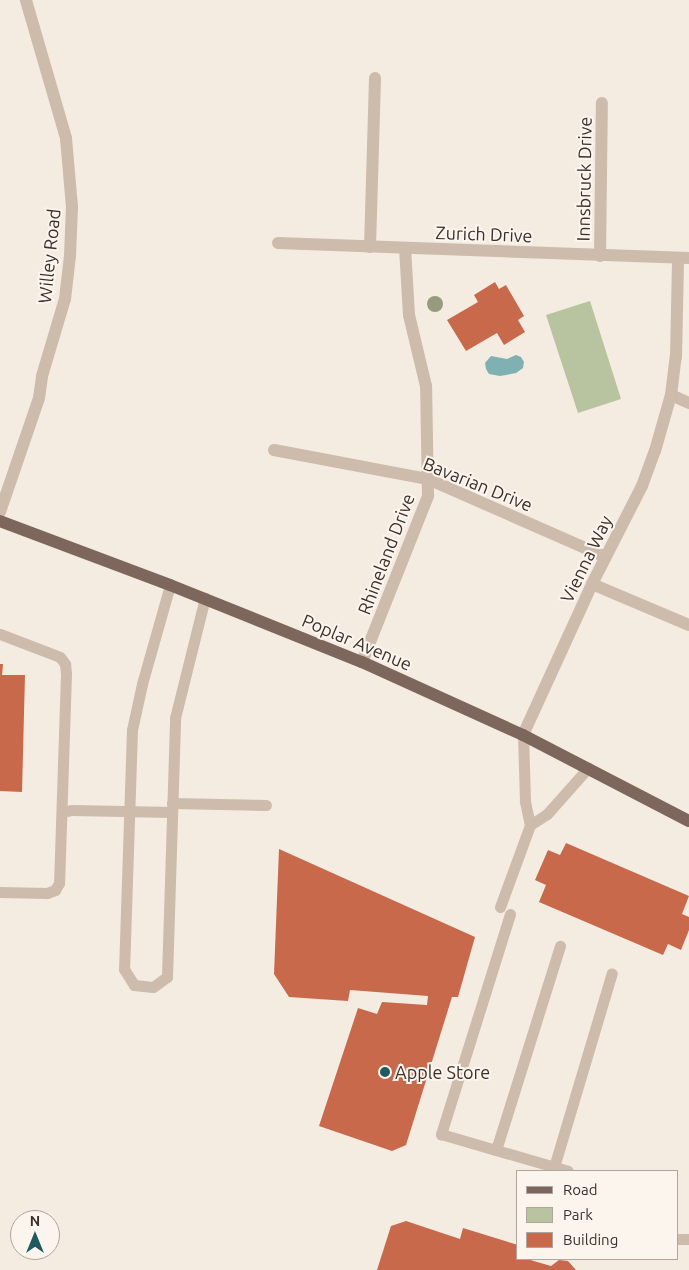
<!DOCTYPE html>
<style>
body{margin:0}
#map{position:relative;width:689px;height:1270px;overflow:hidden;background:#f4ebe1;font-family:Ubuntu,sans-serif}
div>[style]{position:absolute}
.green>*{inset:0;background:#b8c4a0}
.water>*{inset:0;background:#7fb0b2}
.building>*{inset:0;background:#c8694b}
.service>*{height:11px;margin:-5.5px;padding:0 5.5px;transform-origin:5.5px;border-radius:5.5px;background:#cdbbac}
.minor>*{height:12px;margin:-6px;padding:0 6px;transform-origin:6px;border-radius:6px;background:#cdbbac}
.primary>*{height:12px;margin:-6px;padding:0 6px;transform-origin:6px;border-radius:6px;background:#7d675c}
.trees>*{width:16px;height:16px;margin:-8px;border-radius:50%;background:#969b7f}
.dots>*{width:14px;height:14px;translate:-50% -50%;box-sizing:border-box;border:2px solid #fbf5ee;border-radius:50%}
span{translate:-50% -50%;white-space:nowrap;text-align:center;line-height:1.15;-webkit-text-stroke:4px #fbf5ee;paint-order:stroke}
.street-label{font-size:18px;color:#3b302b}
.poi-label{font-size:18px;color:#3b302b}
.left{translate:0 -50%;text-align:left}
.legend{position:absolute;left:516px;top:1170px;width:162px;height:90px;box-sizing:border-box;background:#fbf5ee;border:1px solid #aea6a0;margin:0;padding:6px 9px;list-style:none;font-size:15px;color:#3b302b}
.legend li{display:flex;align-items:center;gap:10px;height:25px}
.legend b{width:25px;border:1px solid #aea6a0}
.north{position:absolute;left:10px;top:1210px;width:50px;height:50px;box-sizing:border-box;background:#fbf5ee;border:1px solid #aea6a0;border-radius:50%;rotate:0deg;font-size:14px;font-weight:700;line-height:20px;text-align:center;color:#3b302b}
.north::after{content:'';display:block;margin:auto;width:18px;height:22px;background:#1f5a5e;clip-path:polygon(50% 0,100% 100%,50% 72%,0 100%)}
</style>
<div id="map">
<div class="green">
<i style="clip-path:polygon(590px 301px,621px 399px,578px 413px,546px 315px)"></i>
</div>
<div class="water">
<i style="clip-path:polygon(516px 355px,521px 357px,524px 362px,523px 368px,516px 373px,500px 376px,489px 374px,486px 369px,485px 363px,491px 356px,507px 359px)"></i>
</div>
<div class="building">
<i style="clip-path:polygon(495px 282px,499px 289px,506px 285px,524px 316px,518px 320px,525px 332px,504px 345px,497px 333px,466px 351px,447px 320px,478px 302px,474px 295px)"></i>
<i style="clip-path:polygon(0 664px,3px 664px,2px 675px,25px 675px,22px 792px,0 791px)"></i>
<i style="clip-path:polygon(566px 843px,689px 896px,682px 914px,689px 917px,689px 930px,681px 950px,668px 944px,663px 955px,539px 902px,546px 885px,535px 880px,548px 850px,560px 855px)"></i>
<i style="clip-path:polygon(279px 849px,475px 937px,458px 997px,452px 997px,406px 1145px,392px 1151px,319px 1126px,358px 1008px,377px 1014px,382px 1002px,427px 1005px,428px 996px,350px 990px,348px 1001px,289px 997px,274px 974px)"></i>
<i style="clip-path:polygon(406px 1221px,460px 1239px,463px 1228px,518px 1245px,518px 1259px,527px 1259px,551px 1266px,559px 1260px,568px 1261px,576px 1270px,377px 1270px,391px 1226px)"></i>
</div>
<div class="service">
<i style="left:170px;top:585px;width:103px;rotate:105.8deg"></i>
<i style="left:142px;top:684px;width:47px;rotate:102.3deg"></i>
<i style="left:132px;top:730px;width:239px;rotate:91.9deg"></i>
<i style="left:124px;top:969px;width:19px;rotate:58deg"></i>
<i style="left:134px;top:985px;width:19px;rotate:6deg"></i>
<i style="left:153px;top:987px;width:17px;rotate:-36deg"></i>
<i style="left:167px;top:977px;width:259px;rotate:-88.2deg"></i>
<i style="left:175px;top:718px;width:124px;rotate:-76deg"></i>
<i style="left:0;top:634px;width:64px;rotate:21deg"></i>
<i style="left:60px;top:657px;width:9px;rotate:54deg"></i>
<i style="left:65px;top:664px;width:10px;rotate:84deg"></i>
<i style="left:66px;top:674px;width:209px;rotate:91.9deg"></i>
<i style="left:59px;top:883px;width:8px;rotate:120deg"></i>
<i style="left:55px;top:890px;width:9px;rotate:159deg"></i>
<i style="left:47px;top:893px;width:47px;rotate:-178.8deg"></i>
<i style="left:172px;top:803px;width:94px;rotate:1.2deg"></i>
<i style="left:63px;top:812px;width:9px;rotate:-13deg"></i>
<i style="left:72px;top:810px;width:100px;rotate:1.1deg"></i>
<i style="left:530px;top:825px;width:20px;rotate:-33deg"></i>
<i style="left:547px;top:814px;width:62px;rotate:-48.3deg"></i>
<i style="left:500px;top:907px;width:87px;rotate:-69.9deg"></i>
<i style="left:530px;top:825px;width:25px;rotate:-102deg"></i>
<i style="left:525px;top:801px;width:66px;rotate:-91.7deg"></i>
<i style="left:510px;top:914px;width:231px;rotate:107.4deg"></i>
<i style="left:441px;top:1134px;width:132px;rotate:16.2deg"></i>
<i style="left:496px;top:1150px;width:214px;rotate:-72.6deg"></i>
<i style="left:554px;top:1167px;width:202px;rotate:-73.4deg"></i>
<i style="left:678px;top:1239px;width:11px"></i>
</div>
<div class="minor">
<i style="left:278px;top:243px;width:411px;rotate:2.1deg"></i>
<i style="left:370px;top:247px;width:169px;rotate:-88.3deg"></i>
<i style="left:600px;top:256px;width:153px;rotate:-89.3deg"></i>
<i style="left:671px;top:395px;width:20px;rotate:24deg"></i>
<i style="left:274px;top:450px;width:157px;rotate:10.7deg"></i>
<i style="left:428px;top:479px;width:194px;rotate:23.7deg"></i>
<i style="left:0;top:512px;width:120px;rotate:-71.1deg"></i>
<i style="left:39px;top:398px;width:22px;rotate:-82deg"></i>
<i style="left:42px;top:376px;width:80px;rotate:-73.4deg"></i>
<i style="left:65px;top:299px;width:43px;rotate:-83.4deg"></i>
<i style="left:70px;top:256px;width:49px;rotate:-87.7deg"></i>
<i style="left:72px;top:207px;width:69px;rotate:-95deg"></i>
<i style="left:66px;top:138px;width:144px;rotate:-106.2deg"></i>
<i style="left:592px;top:584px;width:105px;rotate:22.9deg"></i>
<i style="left:362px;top:662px;width:179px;rotate:-68.3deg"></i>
<i style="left:428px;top:496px;width:110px;rotate:-91deg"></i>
<i style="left:426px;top:386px;width:73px;rotate:-103.5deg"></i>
<i style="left:409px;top:315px;width:67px;rotate:-93.4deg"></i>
<i style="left:523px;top:735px;width:166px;rotate:-65.4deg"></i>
<i style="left:592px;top:584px;width:110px;rotate:-63deg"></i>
<i style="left:642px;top:486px;width:37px;rotate:-70deg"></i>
<i style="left:655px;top:451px;width:58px;rotate:-74.1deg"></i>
<i style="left:671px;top:395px;width:38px;rotate:-83deg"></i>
<i style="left:676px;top:357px;width:99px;rotate:-88.8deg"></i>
</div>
<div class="primary">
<i style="left:0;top:521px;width:182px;rotate:20.6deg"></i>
<i style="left:170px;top:585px;width:207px;rotate:21.9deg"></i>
<i style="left:362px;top:662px;width:177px;rotate:24.4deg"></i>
<i style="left:523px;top:735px;width:187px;rotate:27.4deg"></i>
</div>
<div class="trees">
<i style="left:435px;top:304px"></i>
</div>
<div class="dots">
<i style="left:385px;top:1072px;background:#1f5a5e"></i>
</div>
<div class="street-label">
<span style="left:584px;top:179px;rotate:-89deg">Innsbruck Drive</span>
<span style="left:484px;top:234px;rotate:2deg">Zurich Drive</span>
<span style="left:49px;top:256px;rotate:-84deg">Willey Road</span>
<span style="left:478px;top:484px;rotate:22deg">Bavarian Drive</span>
<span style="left:386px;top:554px;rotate:-69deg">Rhineland Drive</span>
<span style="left:586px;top:559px;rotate:-64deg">Vienna Way</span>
<span style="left:357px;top:642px;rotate:23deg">Poplar Avenue</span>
</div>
<div class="poi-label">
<span class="left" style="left:395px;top:1072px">Apple Store</span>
</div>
<ul class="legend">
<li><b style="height:6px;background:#7d675c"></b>Road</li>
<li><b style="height:14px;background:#b8c4a0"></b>Park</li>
<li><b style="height:14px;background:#c8694b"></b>Building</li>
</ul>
<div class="north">N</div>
</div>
